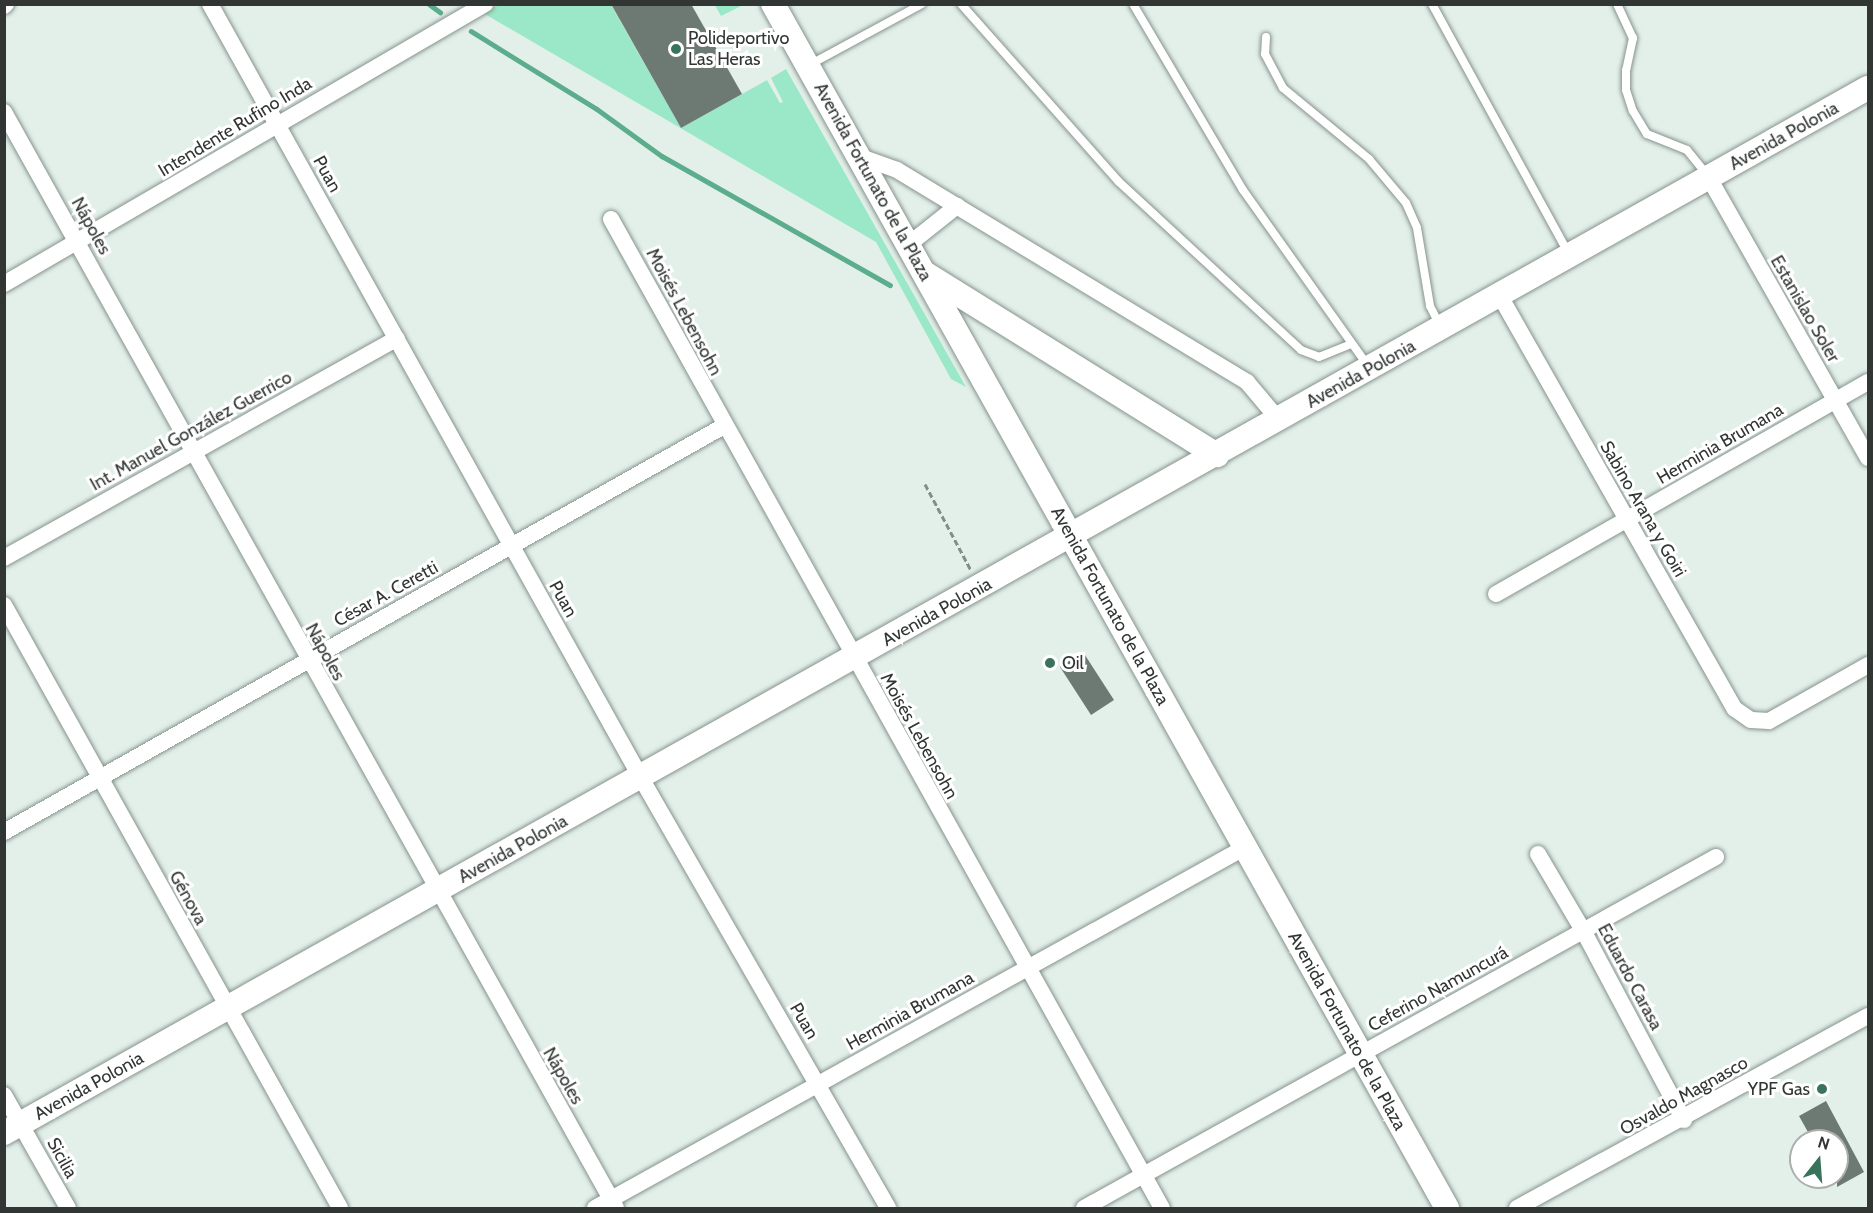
<!DOCTYPE html>
<meta charset="utf-8">
<style>
body{margin:0}
#map{position:relative;width:1873px;height:1213px;overflow:hidden;background:#e3f0ea;font-family:Cabin,sans-serif}
div>[style]{position:absolute}
.green>*{inset:0;background:#9ae8c7}
.stream>*{height:4.5px;margin:-2.25px;padding:0 2.25px;transform-origin:2.25px;border-radius:2.25px;background:#5cad8c}
.building>*{inset:0;background:#6d7973}
.path>*{height:3px;margin-top:-1.5px;transform-origin:0;background:repeating-linear-gradient(90deg,#848d89 0 6px,transparent 0 9px)}
.roads{filter:drop-shadow(0 0 2px #87938d) drop-shadow(0 0 2px #87938d)}
.service>*{height:8px;margin:-4px;padding:0 4px;transform-origin:4px;border-radius:4px;background:#fff}
.minor>*{height:16px;margin:-8px;padding:0 8px;transform-origin:8px;border-radius:8px;background:#fff}
.secondary>*{height:24px;margin:-12px;padding:0 12px;transform-origin:12px;border-radius:12px;background:#fff}
.dots>*{width:16px;height:16px;translate:-50% -50%;box-sizing:border-box;border:3px solid #fff;border-radius:50%}
span{translate:-50% -50%;white-space:nowrap;text-align:center;line-height:1.15;-webkit-text-stroke:6px #fff;paint-order:stroke}
.poi-label{font-size:18px;color:#313634}
.left{translate:0 -50%;text-align:left}
.right{translate:-100% -50%;text-align:right}
.street-label{font-size:18px;color:#313634}
.frame{position:absolute;inset:0;border:6px solid #313634;pointer-events:none}
.north{position:absolute;left:1789px;top:1129px;width:60px;height:60px;box-sizing:border-box;background:#fff;border:2px solid #adafae;border-radius:50%;rotate:17deg;font-size:16px;font-weight:700;line-height:24px;text-align:center;color:#313634}
.north::after{content:'';display:block;margin:auto;width:21px;height:27px;background:#39735c;clip-path:polygon(50% 0,100% 100%,50% 72%,0 100%)}
</style>
<div id="map">
<div class="green">
<i style="clip-path:polygon(499px 5px,611px 5px,681px 128px,767px 80px,780px 103px,783px 102px,771px 78px,786px 69px,966px 387px,951px 379px,876px 242px,483px 13px)"></i>
<i style="clip-path:polygon(715px 5px,743px 5px,721px 16px)"></i>
</div>
<div class="stream">
<i style="left:429px;top:4px;width:14px;rotate:36deg"></i>
<i style="left:471px;top:31px;width:148px;rotate:31.8deg"></i>
<i style="left:597px;top:109px;width:80px;rotate:35.9deg"></i>
<i style="left:662px;top:156px;width:262px;rotate:29.5deg"></i>
</div>
<div class="building">
<i style="clip-path:polygon(611px 4px,691px 4px,742px 94px,681px 128px)"></i>
<i style="clip-path:polygon(1083px 652px,1114px 700px,1091px 715px,1060px 667px)"></i>
<i style="clip-path:polygon(1826px 1101px,1864px 1172px,1837px 1187px,1837px 1141px,1813px 1141px,1799px 1116px)"></i>
</div>
<div class="path">
<i style="left:925px;top:484px;width:98px;rotate:61.9deg"></i>
</div>
<div class="roads">
<div class="service">
<i style="left:961px;top:4px;width:237px;rotate:48.4deg"></i>
<i style="left:1118px;top:181px;width:249px;rotate:42.7deg"></i>
<i style="left:1301px;top:350px;width:19px;rotate:21deg"></i>
<i style="left:1319px;top:357px;width:35px;rotate:-22deg"></i>
<i style="left:1133px;top:4px;width:216px;rotate:59.4deg"></i>
<i style="left:1243px;top:190px;width:216px;rotate:54.6deg"></i>
<i style="left:1432px;top:4px;width:285px;rotate:61.3deg"></i>
<i style="left:1617px;top:4px;width:38px;rotate:65deg"></i>
<i style="left:1633px;top:38px;width:33px;rotate:102deg"></i>
<i style="left:1626px;top:70px;width:20px;rotate:90deg"></i>
<i style="left:1626px;top:90px;width:22px;rotate:72deg"></i>
<i style="left:1633px;top:111px;width:27px;rotate:59deg"></i>
<i style="left:1647px;top:134px;width:43px;rotate:21.8deg"></i>
<i style="left:1687px;top:150px;width:32px;rotate:51deg"></i>
<i style="left:1266px;top:37px;width:17px;rotate:93deg"></i>
<i style="left:1265px;top:54px;width:38px;rotate:62deg"></i>
<i style="left:1283px;top:88px;width:112px;rotate:39.5deg"></i>
<i style="left:1369px;top:159px;width:57px;rotate:49.9deg"></i>
<i style="left:1406px;top:203px;width:27px;rotate:66deg"></i>
<i style="left:1417px;top:228px;width:79px;rotate:80.5deg"></i>
<i style="left:1430px;top:306px;width:22px;rotate:63deg"></i>
<i style="left:809px;top:65px;width:128px;rotate:-28.4deg"></i>
</div>
<div class="minor">
<i style="left:210px;top:4px;width:886px;rotate:60.89deg"></i>
<i style="left:641px;top:778px;width:496px;rotate:60.1deg"></i>
<i style="left:4px;top:6px;width:3px;rotate:-45deg"></i>
<i style="left:4px;top:112px;width:1255px;rotate:60.82deg"></i>
<i style="left:858px;top:156px;width:41px;rotate:19.7deg"></i>
<i style="left:897px;top:170px;width:409px;rotate:31.2deg"></i>
<i style="left:1247px;top:382px;width:50px;rotate:49.9deg"></i>
<i style="left:1709px;top:178px;width:322px;rotate:60.4deg"></i>
<i style="left:611px;top:219px;width:1132px;rotate:60.88deg"></i>
<i style="left:908px;top:245px;width:63px;rotate:-38.5deg"></i>
<i style="left:4px;top:284px;width:557px;rotate:-30.2deg"></i>
<i style="left:1500px;top:296px;width:475px;rotate:60.4deg"></i>
<i style="left:1735px;top:709px;width:19px;rotate:35deg"></i>
<i style="left:1751px;top:720px;width:18px;rotate:3deg"></i>
<i style="left:1769px;top:721px;width:114px;rotate:-29.5deg"></i>
<i style="left:4px;top:558px;width:450px;rotate:-29.2deg"></i>
<i style="left:1496px;top:594px;width:428px;rotate:-29.7deg"></i>
<i style="left:4px;top:605px;width:690px;rotate:60.87deg"></i>
<i style="left:4px;top:832px;width:827px;rotate:-29.42deg"></i>
<i style="left:1538px;top:854px;width:91px;rotate:59.5deg"></i>
<i style="left:1584px;top:932px;width:213px;rotate:62deg"></i>
<i style="left:4px;top:1095px;width:130px;rotate:60.5deg"></i>
<i style="left:595px;top:1208px;width:742px;rotate:-29.02deg"></i>
<i style="left:1084px;top:1208px;width:723px;rotate:-29.05deg"></i>
<i style="left:1517px;top:1208px;width:400px;rotate:-28.7deg"></i>
</div>
<div class="secondary">
<i style="left:773px;top:4px;width:1380px;rotate:60.76deg"></i>
<i style="left:926px;top:274px;width:343px;rotate:31.9deg"></i>
<i style="left:4px;top:1133px;width:2137px;rotate:-29.28deg"></i>
</div>
</div>
<div class="dots">
<i style="left:676px;top:49px;background:#39735c"></i>
<i style="left:1050px;top:663px;background:#39735c"></i>
<i style="left:1822px;top:1089px;background:#39735c"></i>
</div>
<div class="poi-label">
<span class="left" style="left:688px;top:49px">Polideportivo<br>Las Heras</span>
<span class="left" style="left:1062px;top:663px">Oil</span>
<span class="right" style="left:1810px;top:1089px">YPF Gas</span>
</div>
<div class="street-label">
<span style="left:235px;top:127px;rotate:-31deg">Intendente Rufino Inda</span>
<span style="left:1784px;top:136px;rotate:-29deg">Avenida Polonia</span>
<span style="left:327px;top:174px;rotate:61deg">Puan</span>
<span style="left:873px;top:182px;rotate:61deg">Avenida Fortunato de la Plaza</span>
<span style="left:91px;top:226px;rotate:61deg">Nápoles</span>
<span style="left:1805px;top:309px;rotate:60deg">Estanislao Soler</span>
<span style="left:684px;top:312px;rotate:62deg">Moisés Lebensohn</span>
<span style="left:1361px;top:374px;rotate:-29deg">Avenida Polonia</span>
<span style="left:191px;top:431px;rotate:-29deg">Int. Manuel González Guerrico</span>
<span style="left:1720px;top:444px;rotate:-30deg">Herminia Brumana</span>
<span style="left:1643px;top:509px;rotate:60deg">Sabino Arana y Goiri</span>
<span style="left:386px;top:594px;rotate:-29deg">César A. Ceretti</span>
<span style="left:563px;top:599px;rotate:61deg">Puan</span>
<span style="left:1110px;top:606px;rotate:61deg">Avenida Fortunato de la Plaza</span>
<span style="left:937px;top:612px;rotate:-29deg">Avenida Polonia</span>
<span style="left:325px;top:652px;rotate:61deg">Nápoles</span>
<span style="left:919px;top:736px;rotate:61deg">Moisés Lebensohn</span>
<span style="left:513px;top:849px;rotate:-29deg">Avenida Polonia</span>
<span style="left:188px;top:898px;rotate:61deg">Génova</span>
<span style="left:1630px;top:977px;rotate:62deg">Eduardo Carasa</span>
<span style="left:1438px;top:989px;rotate:-29deg">Ceferino Namuncurá</span>
<span style="left:910px;top:1011px;rotate:-29deg">Herminia Brumana</span>
<span style="left:804px;top:1021px;rotate:60deg">Puan</span>
<span style="left:1347px;top:1031px;rotate:61deg">Avenida Fortunato de la Plaza</span>
<span style="left:563px;top:1076px;rotate:60deg">Nápoles</span>
<span style="left:89px;top:1086px;rotate:-29deg">Avenida Polonia</span>
<span style="left:1684px;top:1096px;rotate:-29deg">Osvaldo Magnasco</span>
<span style="left:62px;top:1158px;rotate:61deg">Sicilia</span>
</div>
<div class="frame"></div>
<div class="north">N</div>
</div>
